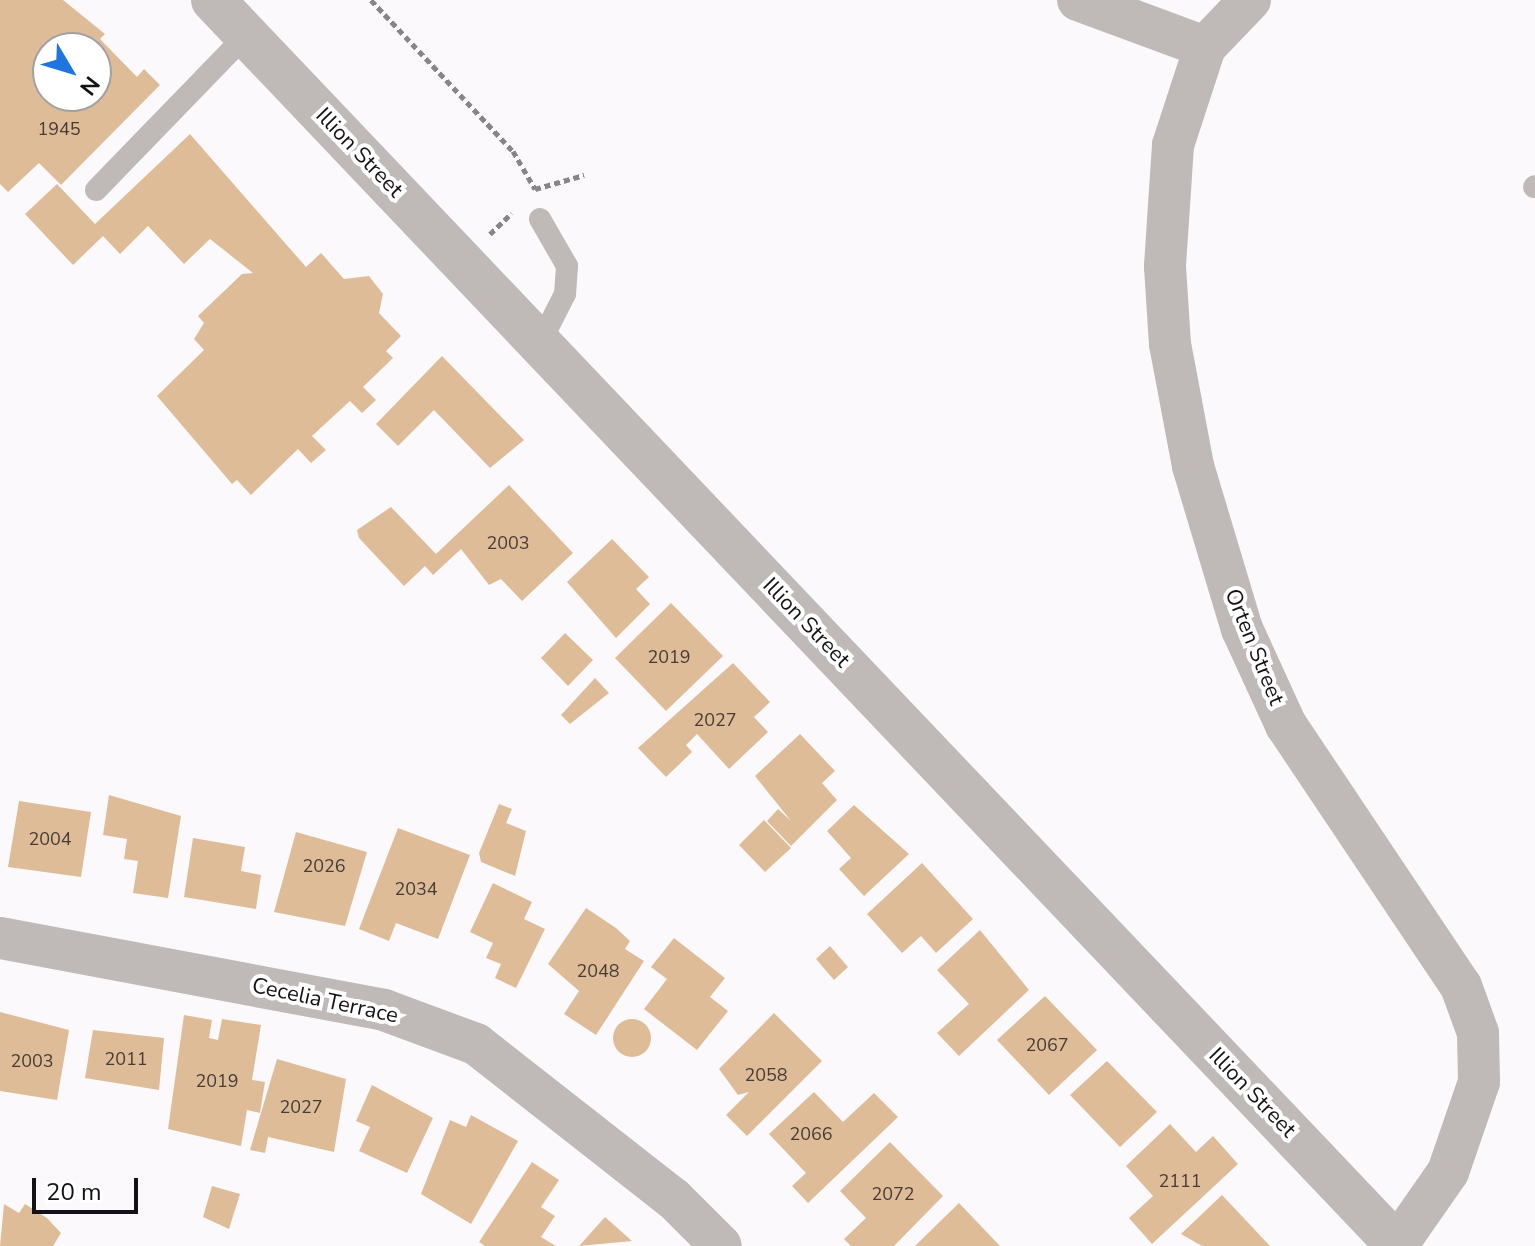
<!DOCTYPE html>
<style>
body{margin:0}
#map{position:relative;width:1535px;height:1246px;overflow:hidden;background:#fcf9fd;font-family:"Nunito Sans",sans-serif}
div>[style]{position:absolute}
.building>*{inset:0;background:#debc98}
.round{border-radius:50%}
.path>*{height:5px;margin-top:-2.5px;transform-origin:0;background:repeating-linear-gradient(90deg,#878589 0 6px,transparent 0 10px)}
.service>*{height:22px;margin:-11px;padding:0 11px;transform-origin:11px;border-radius:11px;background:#bfb9b7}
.minor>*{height:42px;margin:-21px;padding:0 21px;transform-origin:21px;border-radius:21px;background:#bfb9b7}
.tertiary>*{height:44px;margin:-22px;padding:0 22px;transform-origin:22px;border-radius:22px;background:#bfb9b7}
span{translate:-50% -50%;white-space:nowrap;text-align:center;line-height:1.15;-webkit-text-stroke:8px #fff;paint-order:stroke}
.number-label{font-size:18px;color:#463c36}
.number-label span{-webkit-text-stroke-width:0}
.street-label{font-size:22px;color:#141216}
.north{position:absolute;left:32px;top:32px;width:80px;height:80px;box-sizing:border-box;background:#fff;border:2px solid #a1a0a2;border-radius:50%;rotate:128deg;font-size:22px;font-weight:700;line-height:32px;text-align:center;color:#141216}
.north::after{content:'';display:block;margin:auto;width:28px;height:36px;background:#1f75df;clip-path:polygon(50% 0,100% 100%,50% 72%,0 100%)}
.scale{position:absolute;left:32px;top:1178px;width:106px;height:36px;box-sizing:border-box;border:4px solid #141216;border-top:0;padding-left:10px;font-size:24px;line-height:28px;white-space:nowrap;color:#141216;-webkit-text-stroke:6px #fff;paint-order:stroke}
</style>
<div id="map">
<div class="building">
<i style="clip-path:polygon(evenodd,0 0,63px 0,105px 34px,100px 39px,137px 77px,144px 69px,160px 85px,61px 185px,39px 163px,8px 192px,0 184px,0 0,48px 48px,96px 48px,96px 96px,48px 96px,48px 48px)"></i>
<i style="clip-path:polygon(190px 134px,306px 267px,321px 253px,344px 279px,369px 276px,383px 294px,379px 313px,401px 336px,386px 351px,393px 358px,363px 387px,376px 400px,362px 413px,350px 401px,312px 436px,326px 450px,311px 463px,298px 449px,251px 495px,237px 480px,232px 484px,157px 396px,204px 350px,194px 339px,204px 323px,198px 316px,242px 274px,253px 273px,210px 239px,184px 264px,148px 226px,120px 254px,103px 236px,73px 265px,25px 214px,57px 184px,95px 224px)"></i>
<i style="clip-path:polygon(442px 356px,524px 440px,490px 468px,434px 410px,398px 446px,376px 424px)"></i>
<i style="clip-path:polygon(509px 485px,573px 553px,522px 601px,501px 579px,489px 585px,461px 549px,433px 575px,425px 566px,404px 586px,359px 538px,357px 530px,391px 507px,436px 554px)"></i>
<i style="clip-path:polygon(612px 539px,649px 577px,636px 589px,650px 604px,616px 638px,567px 582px)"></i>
<i style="clip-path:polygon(671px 603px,723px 656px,666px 711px,615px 658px)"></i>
<i style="clip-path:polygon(565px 633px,593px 660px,568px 686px,541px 658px)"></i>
<i style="clip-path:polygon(733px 663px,770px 702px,754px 717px,768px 732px,729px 769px,697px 734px,686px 745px,692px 752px,666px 777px,638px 748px)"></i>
<i style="clip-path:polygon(595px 678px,609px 693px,570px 724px,561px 715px)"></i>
<i style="clip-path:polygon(800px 734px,835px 771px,822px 783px,837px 800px,791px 846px,767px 821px,778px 809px,791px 821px,755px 776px)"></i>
<i style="clip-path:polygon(109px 795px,181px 816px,168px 898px,133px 893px,138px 861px,124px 859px,127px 839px,103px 835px)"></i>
<i style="clip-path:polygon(19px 801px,91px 812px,81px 877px,8px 867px)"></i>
<i style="clip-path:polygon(499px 804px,512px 809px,506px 823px,526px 831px,515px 876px,481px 862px,479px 853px)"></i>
<i style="clip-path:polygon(854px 805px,909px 854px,864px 896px,839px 869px,851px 858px,827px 831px)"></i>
<i style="clip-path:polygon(764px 820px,791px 848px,765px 872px,739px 845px)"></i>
<i style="clip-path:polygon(398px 828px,470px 855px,438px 939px,396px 923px,389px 941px,359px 929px)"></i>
<i style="clip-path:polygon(296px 832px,367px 852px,345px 926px,274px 912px)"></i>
<i style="clip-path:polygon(193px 838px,245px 847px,241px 871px,261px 875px,256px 909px,184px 897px)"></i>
<i style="clip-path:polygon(922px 863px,973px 919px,936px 953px,921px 936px,902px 953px,867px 914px)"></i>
<i style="clip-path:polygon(493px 883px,532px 902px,524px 919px,545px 929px,516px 988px,495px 978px,501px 964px,486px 958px,493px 943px,470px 932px)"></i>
<i style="clip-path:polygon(586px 908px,616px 928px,630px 941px,625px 949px,644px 961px,596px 1035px,564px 1014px,579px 991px,548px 964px)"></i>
<i style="clip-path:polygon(980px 930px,1029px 990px,959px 1056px,937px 1033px,969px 1004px,937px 970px)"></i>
<i style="clip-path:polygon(674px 938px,725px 978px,710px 997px,728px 1011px,697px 1050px,644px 1009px,667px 979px,651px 967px)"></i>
<i style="clip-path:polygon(830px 946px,848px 967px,834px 980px,816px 959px)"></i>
<i style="clip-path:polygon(1045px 996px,1097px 1050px,1049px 1095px,997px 1040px)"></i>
<i style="clip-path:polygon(0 1012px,69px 1030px,57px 1100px,0 1091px)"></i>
<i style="clip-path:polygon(774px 1013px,822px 1061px,747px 1136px,726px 1115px,749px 1092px,738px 1095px,719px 1069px)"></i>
<i style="clip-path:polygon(184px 1015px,212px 1020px,209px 1038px,218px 1040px,222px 1019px,261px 1025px,252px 1080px,265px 1082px,260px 1113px,247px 1110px,241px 1146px,168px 1129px)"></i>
<i class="round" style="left:613px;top:1019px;width:38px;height:38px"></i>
<i style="clip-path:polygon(93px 1030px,164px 1038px,159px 1090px,85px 1078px)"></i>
<i style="clip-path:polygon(277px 1059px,346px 1079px,334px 1152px,268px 1137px,265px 1153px,250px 1150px)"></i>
<i style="clip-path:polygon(1107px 1061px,1157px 1112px,1120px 1147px,1070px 1095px)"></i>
<i style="clip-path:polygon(372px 1085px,433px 1118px,407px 1173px,359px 1151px,370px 1127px,356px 1121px)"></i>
<i style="clip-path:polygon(814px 1092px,843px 1122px,874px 1093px,898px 1117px,808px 1203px,792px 1186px,806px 1173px,769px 1134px)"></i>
<i style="clip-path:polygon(471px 1115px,518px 1141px,471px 1224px,421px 1194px,450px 1120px,466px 1127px)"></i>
<i style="clip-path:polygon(1170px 1124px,1196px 1152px,1213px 1136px,1238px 1164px,1152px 1244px,1129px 1218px,1153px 1196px,1126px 1166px)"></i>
<i style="clip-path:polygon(890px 1142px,943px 1196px,894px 1246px,851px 1246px,844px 1239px,866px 1218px,840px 1191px)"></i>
<i style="clip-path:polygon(532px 1162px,559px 1180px,541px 1207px,555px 1216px,541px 1237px,556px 1246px,485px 1246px,479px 1242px)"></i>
<i style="clip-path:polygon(212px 1186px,240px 1194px,229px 1229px,203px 1217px)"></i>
<i style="clip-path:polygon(1222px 1195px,1270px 1246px,1202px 1246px,1181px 1234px)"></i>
<i style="clip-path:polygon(959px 1203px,1000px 1246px,915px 1246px)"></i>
<i style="clip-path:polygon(4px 1204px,19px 1213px,25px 1204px,47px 1218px,61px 1233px,53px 1246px,0 1246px)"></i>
<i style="clip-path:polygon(605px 1217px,632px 1241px,579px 1246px)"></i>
</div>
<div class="path">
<i style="left:371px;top:0;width:207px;rotate:46.8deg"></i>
<i style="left:513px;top:151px;width:44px;rotate:59.9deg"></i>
<i style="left:535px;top:189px;width:51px;rotate:-15.9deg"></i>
<i style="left:490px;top:234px;width:30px;rotate:-44deg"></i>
</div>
<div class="service">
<i style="left:1534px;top:187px;width:1px;rotate:-45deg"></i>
<i style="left:96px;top:190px;width:216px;rotate:-45.9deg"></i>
<i style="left:540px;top:219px;width:54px;rotate:60.1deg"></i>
<i style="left:567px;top:266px;width:28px;rotate:94deg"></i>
<i style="left:565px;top:294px;width:55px;rotate:117deg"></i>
</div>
<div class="minor">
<i style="left:1078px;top:0;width:135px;rotate:20.3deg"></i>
<i style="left:1250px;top:0;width:65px;rotate:133.8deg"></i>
<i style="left:1205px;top:47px;width:103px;rotate:108.1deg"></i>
<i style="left:1173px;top:145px;width:122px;rotate:93.8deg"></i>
<i style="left:1165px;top:267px;width:77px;rotate:86.3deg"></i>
<i style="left:1170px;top:344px;width:124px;rotate:79.3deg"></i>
<i style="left:1193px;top:466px;width:170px;rotate:73.3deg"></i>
<i style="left:1242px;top:629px;width:106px;rotate:65.4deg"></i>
<i style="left:1286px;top:725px;width:314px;rotate:56.2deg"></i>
<i style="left:1461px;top:986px;width:50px;rotate:70.1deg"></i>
<i style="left:1478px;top:1033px;width:49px;rotate:88.8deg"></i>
<i style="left:1479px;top:1082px;width:95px;rotate:109deg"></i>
<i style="left:1448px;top:1172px;width:89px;rotate:124.9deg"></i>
<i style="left:0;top:938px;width:391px;rotate:10.6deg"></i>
<i style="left:384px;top:1010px;width:98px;rotate:20.3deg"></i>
<i style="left:476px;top:1044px;width:251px;rotate:38.1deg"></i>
<i style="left:674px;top:1199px;width:66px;rotate:45deg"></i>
</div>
<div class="tertiary">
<i style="left:213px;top:0;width:1720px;rotate:46.44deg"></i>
</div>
<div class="number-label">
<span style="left:59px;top:129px">1945</span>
<span style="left:508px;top:543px">2003</span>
<span style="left:669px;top:657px">2019</span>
<span style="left:715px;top:720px">2027</span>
<span style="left:50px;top:839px">2004</span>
<span style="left:324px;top:866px">2026</span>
<span style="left:416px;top:889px">2034</span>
<span style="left:598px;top:971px">2048</span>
<span style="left:1047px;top:1045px">2067</span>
<span style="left:126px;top:1059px">2011</span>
<span style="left:32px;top:1061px">2003</span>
<span style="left:766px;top:1075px">2058</span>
<span style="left:217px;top:1081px">2019</span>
<span style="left:301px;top:1107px">2027</span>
<span style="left:811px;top:1134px">2066</span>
<span style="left:1180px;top:1181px">2111</span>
<span style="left:893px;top:1194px">2072</span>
</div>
<div class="street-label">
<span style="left:359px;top:153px;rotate:46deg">Illion Street</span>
<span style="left:806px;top:623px;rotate:46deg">Illion Street</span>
<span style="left:1254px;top:647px;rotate:68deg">Orten Street</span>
<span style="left:325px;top:1001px;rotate:12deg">Cecelia Terrace</span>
<span style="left:1252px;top:1093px;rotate:46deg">Illion Street</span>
</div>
<div class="north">N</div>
<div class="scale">20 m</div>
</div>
